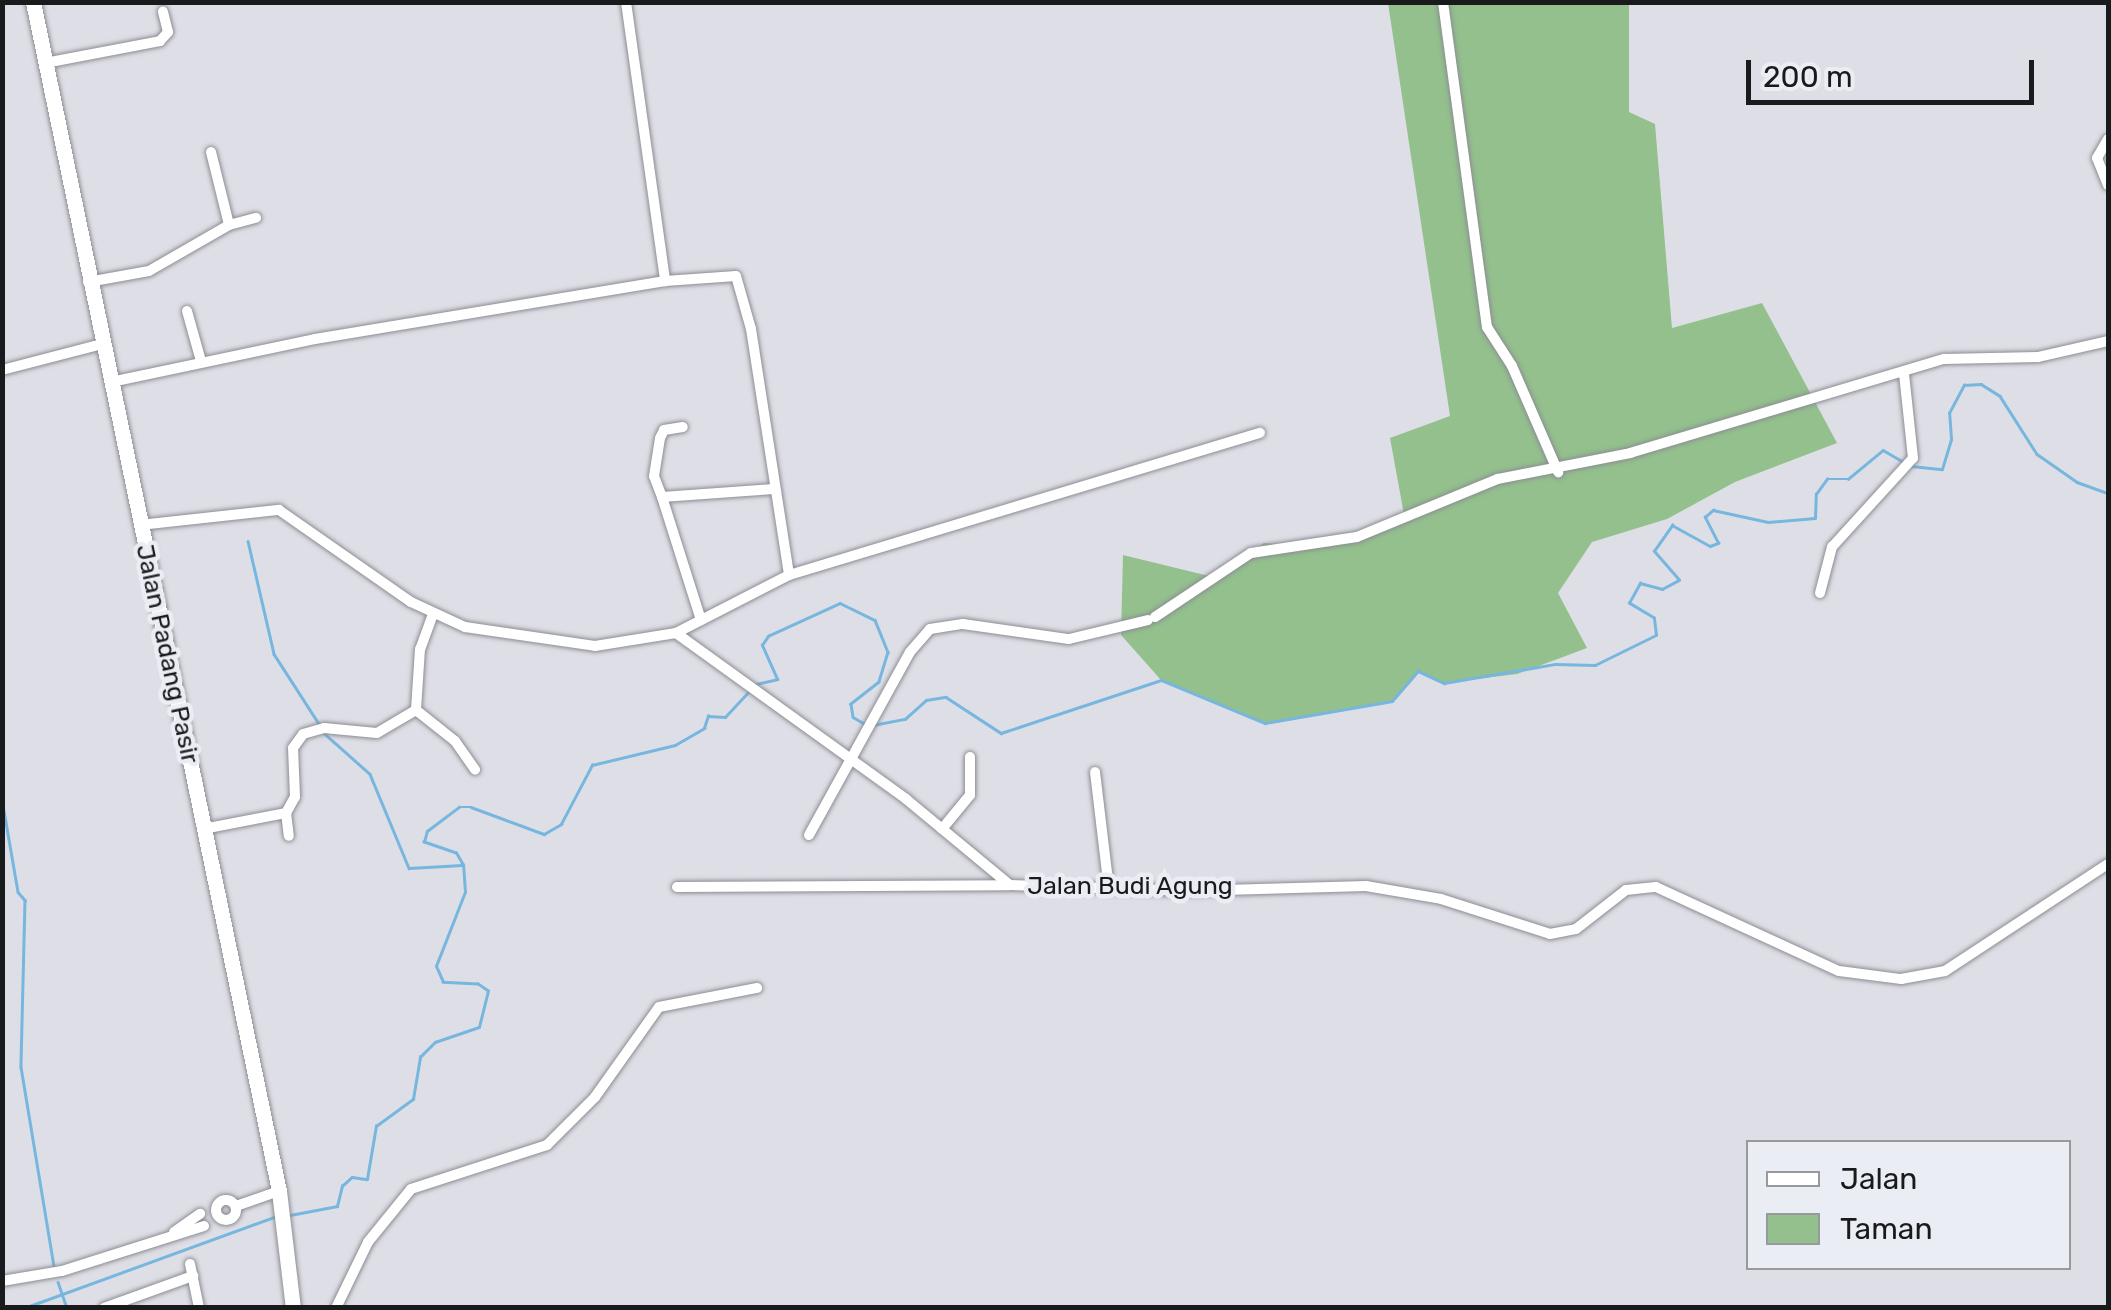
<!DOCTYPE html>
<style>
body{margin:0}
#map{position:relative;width:2111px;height:1310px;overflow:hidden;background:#dedfe6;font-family:Rubik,sans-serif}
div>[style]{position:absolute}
.green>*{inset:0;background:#93c08d}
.stream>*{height:2.5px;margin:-1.25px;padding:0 1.25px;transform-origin:1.25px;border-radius:1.25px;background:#77b6de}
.roads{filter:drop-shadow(0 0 2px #8c8d93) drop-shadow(0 0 2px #8c8d93)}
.minor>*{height:10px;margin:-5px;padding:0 5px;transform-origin:5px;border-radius:5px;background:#fff}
.minor>.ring{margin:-5px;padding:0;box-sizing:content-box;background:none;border:10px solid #fff;border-radius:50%}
.highway>*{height:15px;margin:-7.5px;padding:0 7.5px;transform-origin:7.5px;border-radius:7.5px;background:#fff}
span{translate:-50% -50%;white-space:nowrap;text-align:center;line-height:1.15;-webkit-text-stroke:9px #ebedf4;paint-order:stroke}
.street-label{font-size:25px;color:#191a1c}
.frame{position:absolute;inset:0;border:5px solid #191a1c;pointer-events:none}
.legend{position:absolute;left:1746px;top:1140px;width:325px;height:130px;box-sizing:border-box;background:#ebedf4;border:2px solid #97999e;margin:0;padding:12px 18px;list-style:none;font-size:30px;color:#191a1c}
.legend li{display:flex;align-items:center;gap:20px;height:50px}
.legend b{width:50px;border:2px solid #97999e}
.scale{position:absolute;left:1746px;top:60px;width:288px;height:45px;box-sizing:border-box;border:5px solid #191a1c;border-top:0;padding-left:12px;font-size:30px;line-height:35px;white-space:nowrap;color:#191a1c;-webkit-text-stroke:8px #ebedf4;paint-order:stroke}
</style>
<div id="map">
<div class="green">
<i style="clip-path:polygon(1388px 3px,1629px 3px,1629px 112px,1655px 124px,1672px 328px,1762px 303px,1837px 443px,1735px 482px,1667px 519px,1592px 542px,1558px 593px,1587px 648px,1517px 674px,1444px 683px,1418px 671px,1392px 701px,1265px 723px,1161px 680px,1121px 635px,1123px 555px,1213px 577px,1264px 543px,1328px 547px,1405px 520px,1390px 438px,1450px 416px)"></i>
</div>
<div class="stream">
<i style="left:1911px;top:466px;width:31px;rotate:6deg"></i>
<i style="left:1942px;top:469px;width:31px;rotate:-73deg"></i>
<i style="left:1951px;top:439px;width:26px;rotate:-94deg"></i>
<i style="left:1949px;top:413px;width:32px;rotate:-62deg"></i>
<i style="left:1964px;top:385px;width:17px;rotate:-3deg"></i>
<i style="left:1981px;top:384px;width:22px;rotate:32deg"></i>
<i style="left:2000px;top:396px;width:69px;rotate:57.5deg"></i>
<i style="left:2037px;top:454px;width:49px;rotate:35deg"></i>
<i style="left:2077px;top:482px;width:33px;rotate:20deg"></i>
<i style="left:248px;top:541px;width:116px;rotate:77deg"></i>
<i style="left:274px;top:654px;width:87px;rotate:57.2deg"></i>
<i style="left:756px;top:684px;width:22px;rotate:-13deg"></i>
<i style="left:777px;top:679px;width:37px;rotate:-114deg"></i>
<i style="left:762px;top:645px;width:11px;rotate:-56deg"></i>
<i style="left:768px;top:636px;width:79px;rotate:-24.6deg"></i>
<i style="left:840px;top:603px;width:39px;rotate:26deg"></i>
<i style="left:875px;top:620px;width:35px;rotate:68deg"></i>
<i style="left:888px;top:652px;width:31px;rotate:107deg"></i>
<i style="left:879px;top:682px;width:36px;rotate:142deg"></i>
<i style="left:851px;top:704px;width:13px;rotate:81deg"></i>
<i style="left:853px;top:717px;width:14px;rotate:30deg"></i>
<i style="left:873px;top:725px;width:33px;rotate:-11deg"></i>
<i style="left:905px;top:719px;width:28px;rotate:-42deg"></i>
<i style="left:926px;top:700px;width:20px;rotate:-9deg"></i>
<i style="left:946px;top:697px;width:66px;rotate:33.2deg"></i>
<i style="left:1001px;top:733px;width:169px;rotate:-18.3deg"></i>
<i style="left:1161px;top:680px;width:113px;rotate:22.5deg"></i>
<i style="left:1265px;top:723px;width:129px;rotate:-9.8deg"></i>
<i style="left:1392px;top:701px;width:40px;rotate:-49deg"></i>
<i style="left:1418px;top:671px;width:29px;rotate:25deg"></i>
<i style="left:1444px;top:683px;width:113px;rotate:-9.7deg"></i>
<i style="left:1555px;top:664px;width:40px;rotate:1.4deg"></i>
<i style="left:1595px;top:665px;width:68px;rotate:-26.2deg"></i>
<i style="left:1656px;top:635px;width:17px;rotate:-97deg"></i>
<i style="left:1654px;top:618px;width:29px;rotate:-149deg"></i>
<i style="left:1629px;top:603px;width:23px;rotate:-61deg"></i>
<i style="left:1640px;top:583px;width:23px;rotate:15deg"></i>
<i style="left:1662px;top:589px;width:19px;rotate:-28deg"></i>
<i style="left:1679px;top:580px;width:38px;rotate:-131deg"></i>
<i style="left:1654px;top:551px;width:32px;rotate:-55deg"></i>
<i style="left:1672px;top:525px;width:43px;rotate:28.9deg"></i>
<i style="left:1710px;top:546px;width:9px;rotate:-21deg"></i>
<i style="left:1718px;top:543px;width:29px;rotate:-117deg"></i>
<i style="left:1705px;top:517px;width:11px;rotate:-41deg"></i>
<i style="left:1713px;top:510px;width:56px;rotate:12.3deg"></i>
<i style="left:1768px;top:522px;width:47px;rotate:-4.9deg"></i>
<i style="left:1815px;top:518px;width:24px;rotate:-88deg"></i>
<i style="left:1816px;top:494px;width:19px;rotate:-54deg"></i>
<i style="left:1827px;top:479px;width:21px"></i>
<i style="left:1848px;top:479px;width:45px;rotate:-39.6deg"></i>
<i style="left:1883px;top:450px;width:24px;rotate:30deg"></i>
<i style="left:325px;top:734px;width:60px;rotate:41.6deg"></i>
<i style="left:370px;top:774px;width:102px;rotate:67.5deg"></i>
<i style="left:409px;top:868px;width:53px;rotate:-3.2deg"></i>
<i style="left:2px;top:799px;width:94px;rotate:80.2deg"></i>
<i style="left:18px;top:892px;width:11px;rotate:49deg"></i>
<i style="left:25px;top:900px;width:167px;rotate:91.4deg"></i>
<i style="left:21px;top:1067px;width:202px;rotate:80.6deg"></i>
<i style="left:290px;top:1215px;width:48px;rotate:-10.8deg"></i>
<i style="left:337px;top:1206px;width:21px;rotate:-76deg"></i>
<i style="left:342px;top:1186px;width:13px;rotate:-42deg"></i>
<i style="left:352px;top:1177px;width:15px;rotate:8deg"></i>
<i style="left:367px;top:1179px;width:54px;rotate:-80.4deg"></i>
<i style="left:376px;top:1126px;width:46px;rotate:-36.1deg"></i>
<i style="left:413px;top:1099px;width:43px;rotate:-80.5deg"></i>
<i style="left:420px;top:1057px;width:21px;rotate:-45deg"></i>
<i style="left:435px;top:1042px;width:46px;rotate:-18.8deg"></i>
<i style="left:479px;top:1027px;width:37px;rotate:-76deg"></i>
<i style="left:488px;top:991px;width:12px;rotate:-145deg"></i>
<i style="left:478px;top:984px;width:35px;rotate:-177deg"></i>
<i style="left:443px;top:982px;width:17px;rotate:-114deg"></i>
<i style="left:436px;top:966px;width:79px;rotate:-68.6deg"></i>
<i style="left:465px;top:892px;width:27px;rotate:-94deg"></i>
<i style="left:463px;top:865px;width:14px;rotate:-120deg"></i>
<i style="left:456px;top:853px;width:34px;rotate:-161deg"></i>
<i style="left:424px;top:842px;width:11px;rotate:-75deg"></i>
<i style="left:427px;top:831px;width:40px;rotate:-37deg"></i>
<i style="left:459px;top:807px;width:12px"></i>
<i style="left:471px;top:807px;width:78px;rotate:20.3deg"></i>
<i style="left:544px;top:834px;width:20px;rotate:-30deg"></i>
<i style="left:561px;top:824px;width:67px;rotate:-62.3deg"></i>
<i style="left:592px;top:765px;width:85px;rotate:-13.5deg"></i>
<i style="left:675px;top:745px;width:34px;rotate:-30deg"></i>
<i style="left:704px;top:728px;width:13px;rotate:-72deg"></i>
<i style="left:708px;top:716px;width:17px;rotate:3deg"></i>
<i style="left:725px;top:717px;width:37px;rotate:-47deg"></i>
<i style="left:58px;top:1282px;width:28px;rotate:71deg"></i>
<i style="left:24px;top:1308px;width:269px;rotate:-20deg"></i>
</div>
<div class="roads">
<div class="minor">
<i style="left:626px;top:2px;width:282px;rotate:82deg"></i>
<i style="left:1443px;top:2px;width:328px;rotate:82.3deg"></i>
<i style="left:1487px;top:327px;width:46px;rotate:57.3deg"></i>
<i style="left:1512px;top:366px;width:116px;rotate:66.5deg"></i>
<i style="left:45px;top:63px;width:117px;rotate:-10.8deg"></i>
<i style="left:160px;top:41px;width:12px;rotate:-48deg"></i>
<i style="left:168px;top:32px;width:21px;rotate:-104deg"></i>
<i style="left:2108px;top:139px;width:22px;rotate:120deg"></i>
<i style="left:2097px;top:158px;width:29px;rotate:68deg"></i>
<i style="left:211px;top:152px;width:75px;rotate:76.1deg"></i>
<i style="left:88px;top:282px;width:62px;rotate:-10.2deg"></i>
<i style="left:149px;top:271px;width:92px;rotate:-29.9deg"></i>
<i style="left:229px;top:225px;width:28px;rotate:-15deg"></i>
<i style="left:187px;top:311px;width:52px;rotate:74.4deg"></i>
<i style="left:2px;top:370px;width:103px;rotate:-14.6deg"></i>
<i style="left:111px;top:382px;width:208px;rotate:-11.9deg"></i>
<i style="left:315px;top:339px;width:355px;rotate:-9.4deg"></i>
<i style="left:665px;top:281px;width:71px;rotate:-4deg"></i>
<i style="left:736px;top:276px;width:55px;rotate:74.2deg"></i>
<i style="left:751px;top:329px;width:249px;rotate:81.2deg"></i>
<i style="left:662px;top:497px;width:22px;rotate:-111deg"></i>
<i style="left:654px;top:476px;width:38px;rotate:-81deg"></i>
<i style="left:660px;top:438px;width:9px;rotate:-63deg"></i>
<i style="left:664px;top:430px;width:19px;rotate:-9deg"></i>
<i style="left:140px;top:525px;width:140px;rotate:-6.2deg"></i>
<i style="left:279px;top:510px;width:161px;rotate:34.9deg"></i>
<i style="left:411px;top:602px;width:60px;rotate:24.8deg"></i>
<i style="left:465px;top:627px;width:131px;rotate:8.3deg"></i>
<i style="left:595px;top:646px;width:82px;rotate:-9.1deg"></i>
<i style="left:676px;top:633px;width:284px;rotate:35.8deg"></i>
<i style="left:906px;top:799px;width:135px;rotate:39.6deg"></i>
<i style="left:1010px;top:885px;width:178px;rotate:1.9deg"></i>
<i style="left:1188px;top:891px;width:178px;rotate:-1.6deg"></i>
<i style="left:1366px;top:886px;width:76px;rotate:9.8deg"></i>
<i style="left:1441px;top:899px;width:114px;rotate:17.8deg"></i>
<i style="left:1550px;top:934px;width:26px;rotate:-11deg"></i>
<i style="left:1576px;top:929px;width:63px;rotate:-38deg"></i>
<i style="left:1626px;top:890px;width:30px;rotate:-6deg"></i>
<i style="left:1656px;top:887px;width:201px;rotate:24.7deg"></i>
<i style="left:1839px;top:971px;width:63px;rotate:7.4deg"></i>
<i style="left:1901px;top:979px;width:45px;rotate:-10.3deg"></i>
<i style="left:1945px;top:971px;width:195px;rotate:-33.3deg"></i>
<i style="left:1820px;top:593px;width:48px;rotate:-75.4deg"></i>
<i style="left:1832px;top:547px;width:120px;rotate:-47.7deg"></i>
<i style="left:1913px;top:458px;width:84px;rotate:-96.1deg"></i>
<i style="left:433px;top:614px;width:37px;rotate:110deg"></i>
<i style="left:420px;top:649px;width:61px;rotate:93.8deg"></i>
<i style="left:416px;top:710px;width:50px;rotate:38.5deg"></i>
<i style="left:455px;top:741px;width:35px;rotate:55deg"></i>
<i style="left:1155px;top:617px;width:115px;rotate:-33.7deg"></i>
<i style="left:1251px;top:553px;width:107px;rotate:-8.6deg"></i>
<i style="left:1357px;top:537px;width:152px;rotate:-22.4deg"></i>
<i style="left:1498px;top:479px;width:135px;rotate:-11.1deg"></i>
<i style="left:1630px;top:453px;width:328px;rotate:-16.7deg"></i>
<i style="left:1944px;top:359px;width:94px;rotate:-1.2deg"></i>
<i style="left:2038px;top:357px;width:72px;rotate:-12.9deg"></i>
<i style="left:701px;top:620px;width:129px;rotate:-107.6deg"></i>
<i style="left:662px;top:497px;width:112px;rotate:-4.1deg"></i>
<i style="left:676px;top:633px;width:127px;rotate:-27.2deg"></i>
<i style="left:789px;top:575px;width:492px;rotate:-16.8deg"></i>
<i style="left:1095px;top:772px;width:118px;rotate:83.2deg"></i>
<i style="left:286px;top:813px;width:23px;rotate:83deg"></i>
<i style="left:203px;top:829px;width:85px;rotate:-10.9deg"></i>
<i style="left:286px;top:813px;width:18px;rotate:-61deg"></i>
<i style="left:295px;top:797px;width:49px;rotate:-92.3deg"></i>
<i style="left:293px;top:748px;width:17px;rotate:-54deg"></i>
<i style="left:303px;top:734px;width:22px;rotate:-16deg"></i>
<i style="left:324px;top:728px;width:53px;rotate:5.4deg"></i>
<i style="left:377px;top:733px;width:45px;rotate:-30.5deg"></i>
<i style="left:942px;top:829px;width:44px;rotate:-50.5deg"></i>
<i style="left:970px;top:795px;width:38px;rotate:-90deg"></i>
<i style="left:809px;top:835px;width:209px;rotate:-61.1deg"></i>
<i style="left:910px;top:652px;width:30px;rotate:-49deg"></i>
<i style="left:930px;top:629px;width:33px;rotate:-9deg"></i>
<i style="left:963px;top:624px;width:107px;rotate:8.1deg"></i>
<i style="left:1069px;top:639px;width:81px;rotate:-13.5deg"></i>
<i style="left:677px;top:887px;width:332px;rotate:-0.3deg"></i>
<i class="ring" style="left:216px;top:1200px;width:10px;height:10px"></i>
<i style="left:236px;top:1206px;width:46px;rotate:-19.2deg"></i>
<i style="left:174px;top:1232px;width:32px;rotate:-35deg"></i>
<i style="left:190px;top:1264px;width:45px;rotate:78.4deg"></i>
<i style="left:2px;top:1281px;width:61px;rotate:-9.5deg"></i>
<i style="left:62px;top:1271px;width:149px;rotate:-17.6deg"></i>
<i style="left:104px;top:1308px;width:95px;rotate:-19.8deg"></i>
<i style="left:336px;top:1308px;width:73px;rotate:-64.1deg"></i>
<i style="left:368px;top:1242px;width:68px;rotate:-50.9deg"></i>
<i style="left:411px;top:1189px;width:143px;rotate:-17.9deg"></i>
<i style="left:547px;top:1145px;width:68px;rotate:-45deg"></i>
<i style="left:595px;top:1097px;width:110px;rotate:-54.6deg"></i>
<i style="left:659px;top:1007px;width:100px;rotate:-11deg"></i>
</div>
<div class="highway">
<i style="left:33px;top:2px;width:1214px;rotate:78.31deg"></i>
<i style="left:279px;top:1191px;width:118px;rotate:83.2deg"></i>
</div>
</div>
<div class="street-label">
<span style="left:167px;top:654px;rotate:78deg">Jalan Padang Pasir</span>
<span style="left:1130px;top:886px">Jalan Budi Agung</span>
</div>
<div class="frame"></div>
<ul class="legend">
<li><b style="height:12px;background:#fff"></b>Jalan</li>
<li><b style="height:28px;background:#93c08d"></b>Taman</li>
</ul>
<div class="scale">200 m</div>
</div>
